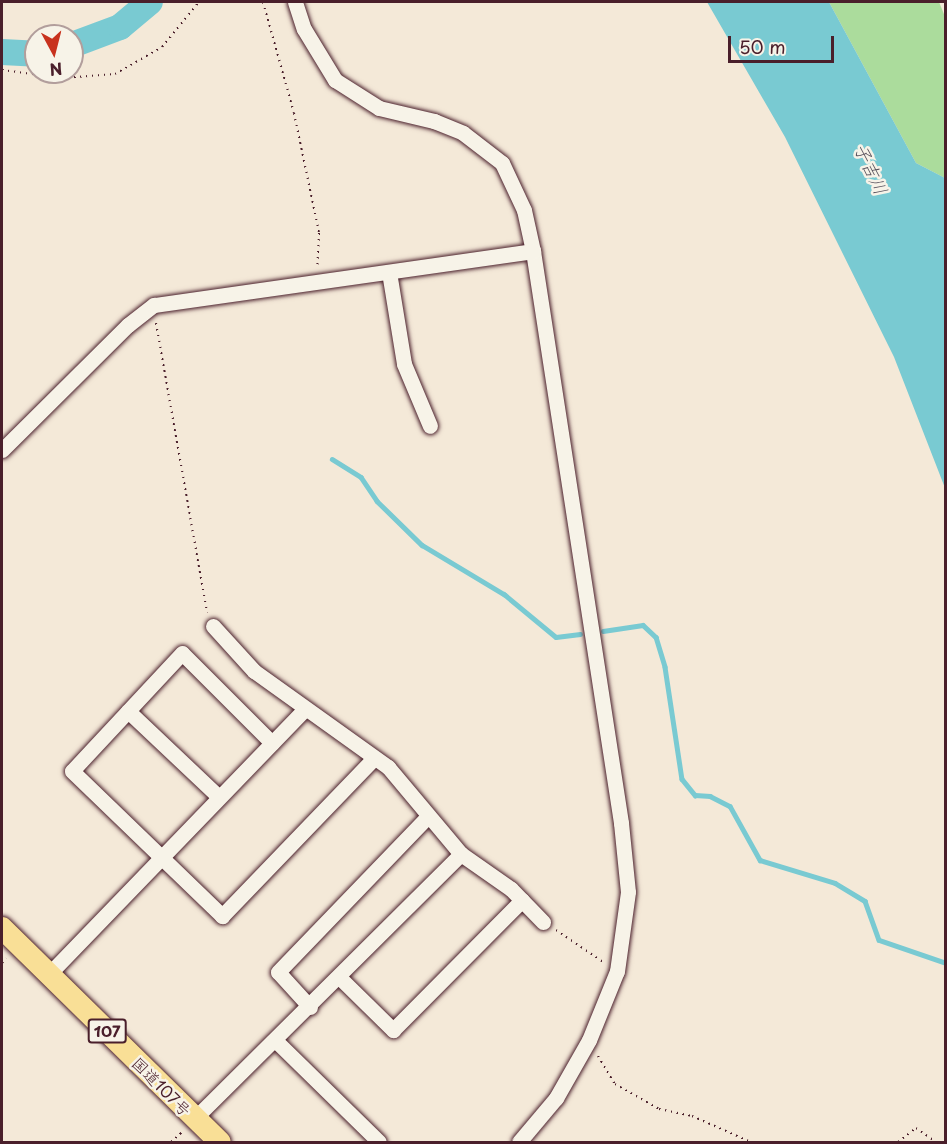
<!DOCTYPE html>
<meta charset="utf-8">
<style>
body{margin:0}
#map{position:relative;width:947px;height:1144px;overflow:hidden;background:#f4e9d8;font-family:"Playpen Sans","Klee One",sans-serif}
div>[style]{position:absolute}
.green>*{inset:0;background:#abdc9c}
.water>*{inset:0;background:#79cad2}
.stream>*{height:4.5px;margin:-2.25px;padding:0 2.25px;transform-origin:2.25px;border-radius:2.25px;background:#79cad2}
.river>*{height:26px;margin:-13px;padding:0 13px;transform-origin:13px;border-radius:13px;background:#79cad2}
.path>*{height:2px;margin-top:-1px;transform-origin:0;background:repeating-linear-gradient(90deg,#4a1f2b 0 1.5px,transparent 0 6px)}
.roads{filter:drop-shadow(0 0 2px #4a1f2b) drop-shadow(0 0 2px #4a1f2b)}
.minor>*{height:15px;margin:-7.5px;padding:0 7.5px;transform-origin:7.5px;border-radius:7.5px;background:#f7f3e8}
.highway>*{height:22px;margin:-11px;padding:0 11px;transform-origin:11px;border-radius:11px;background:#f9df96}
span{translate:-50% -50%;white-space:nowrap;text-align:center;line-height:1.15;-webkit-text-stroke:5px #f7f3e8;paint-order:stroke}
.shield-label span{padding:2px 4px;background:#f7f3e8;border:2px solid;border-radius:4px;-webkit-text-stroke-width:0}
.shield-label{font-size:15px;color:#4a1f2b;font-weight:700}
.street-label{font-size:16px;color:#4a1f2b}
.water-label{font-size:18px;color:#58525d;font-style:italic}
.frame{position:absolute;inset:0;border:3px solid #4a1f2b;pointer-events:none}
.north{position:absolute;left:24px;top:24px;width:60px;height:60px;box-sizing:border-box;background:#f7f3e8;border:2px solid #b29e9c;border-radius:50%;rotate:173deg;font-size:16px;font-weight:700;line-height:24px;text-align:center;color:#4a1f2b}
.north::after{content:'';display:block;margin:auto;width:21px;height:27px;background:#c8321e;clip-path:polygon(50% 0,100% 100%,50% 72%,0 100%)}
.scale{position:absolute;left:728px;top:36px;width:106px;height:27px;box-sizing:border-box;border:3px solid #4a1f2b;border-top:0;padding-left:8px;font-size:18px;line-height:21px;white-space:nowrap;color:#4a1f2b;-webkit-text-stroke:4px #f7f3e8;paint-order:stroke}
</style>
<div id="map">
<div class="green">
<i style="clip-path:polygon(829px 2px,939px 2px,946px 19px,945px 178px,916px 163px)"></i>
</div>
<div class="water">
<i style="clip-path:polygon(707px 2px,829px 2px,916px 163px,945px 178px,945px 488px,894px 357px,785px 137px)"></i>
</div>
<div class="stream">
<i style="left:332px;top:459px;width:34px;rotate:32deg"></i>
<i style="left:361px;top:477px;width:29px;rotate:56deg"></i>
<i style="left:377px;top:501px;width:63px;rotate:44.4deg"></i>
<i style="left:422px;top:545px;width:96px;rotate:30.9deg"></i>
<i style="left:504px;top:594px;width:67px;rotate:39.6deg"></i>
<i style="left:556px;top:637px;width:24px;rotate:-7deg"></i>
<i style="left:603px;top:631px;width:40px;rotate:-8.5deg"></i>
<i style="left:643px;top:625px;width:18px;rotate:43deg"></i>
<i style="left:656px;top:637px;width:31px;rotate:73deg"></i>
<i style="left:665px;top:667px;width:113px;rotate:81.4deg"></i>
<i style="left:682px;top:779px;width:21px;rotate:51deg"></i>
<i style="left:695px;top:795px;width:15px;rotate:4deg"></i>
<i style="left:710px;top:796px;width:22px;rotate:27deg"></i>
<i style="left:730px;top:806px;width:62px;rotate:60.9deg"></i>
<i style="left:760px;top:860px;width:78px;rotate:17deg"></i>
<i style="left:835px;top:883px;width:35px;rotate:31deg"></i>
<i style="left:865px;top:901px;width:41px;rotate:70.3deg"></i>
<i style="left:879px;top:940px;width:71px;rotate:18.9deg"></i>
</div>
<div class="river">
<i style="left:72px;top:45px;width:51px;rotate:-20.6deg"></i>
<i style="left:120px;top:27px;width:39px;rotate:-40deg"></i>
<i style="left:2px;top:52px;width:34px;rotate:3deg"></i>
</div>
<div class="path">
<i style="left:263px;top:2px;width:115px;rotate:74.4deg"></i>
<i style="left:294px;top:113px;width:123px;rotate:78.2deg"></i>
<i style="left:319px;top:233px;width:35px;rotate:93deg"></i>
<i style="left:2px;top:70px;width:61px;rotate:7.6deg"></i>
<i style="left:62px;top:78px;width:53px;rotate:-4.3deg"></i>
<i style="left:115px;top:74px;width:54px;rotate:-29.9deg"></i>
<i style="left:162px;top:47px;width:58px;rotate:-50.6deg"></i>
<i style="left:156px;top:323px;width:294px;rotate:80deg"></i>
<i style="left:556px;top:930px;width:57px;rotate:34.2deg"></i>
<i style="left:2px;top:963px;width:6px;rotate:-51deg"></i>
<i style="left:598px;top:1056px;width:33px;rotate:59deg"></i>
<i style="left:615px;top:1084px;width:51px;rotate:29.6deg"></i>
<i style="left:659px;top:1109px;width:34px;rotate:12deg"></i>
<i style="left:692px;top:1116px;width:64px;rotate:23.8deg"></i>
<i style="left:171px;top:1142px;width:15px;rotate:-42deg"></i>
<i style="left:898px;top:1142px;width:23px;rotate:-38deg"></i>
<i style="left:916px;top:1128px;width:24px;rotate:35deg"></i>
</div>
<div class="roads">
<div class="minor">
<i style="left:295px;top:2px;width:28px;rotate:72deg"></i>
<i style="left:304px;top:29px;width:60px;rotate:58.7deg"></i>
<i style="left:335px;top:80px;width:52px;rotate:32.5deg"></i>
<i style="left:379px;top:108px;width:57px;rotate:13.3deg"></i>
<i style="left:434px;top:121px;width:31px;rotate:22deg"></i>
<i style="left:463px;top:133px;width:49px;rotate:37.6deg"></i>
<i style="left:502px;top:163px;width:52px;rotate:64.9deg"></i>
<i style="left:524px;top:210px;width:42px;rotate:77.6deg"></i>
<i style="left:533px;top:251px;width:579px;rotate:81.25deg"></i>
<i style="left:621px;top:823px;width:69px;rotate:84.2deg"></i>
<i style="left:628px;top:892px;width:80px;rotate:97.9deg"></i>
<i style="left:617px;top:971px;width:74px;rotate:112.1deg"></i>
<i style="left:589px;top:1040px;width:67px;rotate:119.6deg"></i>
<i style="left:556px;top:1098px;width:57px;rotate:130.1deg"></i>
<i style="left:389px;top:272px;width:93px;rotate:80.7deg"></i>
<i style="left:404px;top:364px;width:67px;rotate:67.2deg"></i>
<i style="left:2px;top:450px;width:177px;rotate:-44.8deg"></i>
<i style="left:128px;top:325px;width:33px;rotate:-38deg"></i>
<i style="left:154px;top:305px;width:383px;rotate:-8.1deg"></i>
<i style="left:213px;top:626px;width:61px;rotate:47.7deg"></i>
<i style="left:254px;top:671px;width:165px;rotate:35.6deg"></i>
<i style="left:388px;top:767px;width:114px;rotate:50deg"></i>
<i style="left:461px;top:854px;width:61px;rotate:35deg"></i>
<i style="left:511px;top:889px;width:46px;rotate:45.9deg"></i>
<i style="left:128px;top:711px;width:125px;rotate:43.4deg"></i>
<i style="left:272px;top:743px;width:127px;rotate:-135deg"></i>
<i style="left:182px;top:653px;width:161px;rotate:133deg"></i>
<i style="left:72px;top:771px;width:209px;rotate:44deg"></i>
<i style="left:222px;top:916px;width:219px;rotate:-46.1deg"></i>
<i style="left:49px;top:974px;width:368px;rotate:-46deg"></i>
<i style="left:339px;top:977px;width:76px;rotate:44.5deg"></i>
<i style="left:393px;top:1030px;width:183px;rotate:-45.2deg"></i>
<i style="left:310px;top:1007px;width:47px;rotate:-132.4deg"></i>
<i style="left:278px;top:972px;width:215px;rotate:-46.1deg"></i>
<i style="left:276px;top:1041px;width:144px;rotate:44.4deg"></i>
<i style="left:195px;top:1118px;width:375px;rotate:-44.8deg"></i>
</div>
<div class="highway">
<i style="left:2px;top:928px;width:305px;rotate:44.5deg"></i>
</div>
</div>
<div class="shield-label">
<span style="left:107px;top:1031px">107</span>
</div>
<div class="street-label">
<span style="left:162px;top:1086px;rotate:45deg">国道107号</span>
</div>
<div class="water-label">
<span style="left:871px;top:169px;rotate:65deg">子吉川</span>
</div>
<div class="frame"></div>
<div class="north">N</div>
<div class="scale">50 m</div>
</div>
